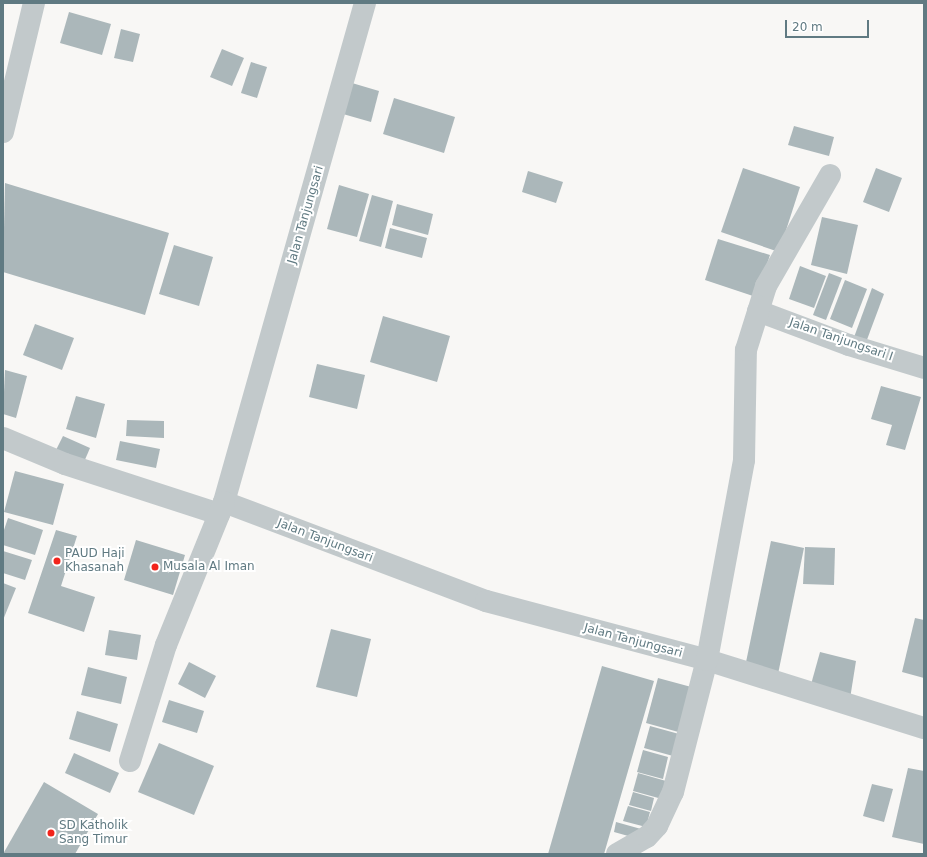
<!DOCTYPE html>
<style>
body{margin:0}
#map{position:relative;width:927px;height:857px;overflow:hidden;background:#f8f7f5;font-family:"DejaVu Sans",sans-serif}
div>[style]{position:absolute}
.building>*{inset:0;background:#abb7ba}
.street>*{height:22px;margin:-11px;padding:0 11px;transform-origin:11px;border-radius:11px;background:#c2c9cb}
.dots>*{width:11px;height:11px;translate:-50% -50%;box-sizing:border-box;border:2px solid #fff;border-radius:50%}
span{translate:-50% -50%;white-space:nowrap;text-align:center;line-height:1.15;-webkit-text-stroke:4px #fff;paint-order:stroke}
.street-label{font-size:12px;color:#607a82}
.poi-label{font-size:12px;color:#607a82}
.left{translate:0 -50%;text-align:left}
.frame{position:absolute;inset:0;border:4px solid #607a82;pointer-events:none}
.scale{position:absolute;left:785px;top:20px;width:84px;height:18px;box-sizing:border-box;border:2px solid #607a82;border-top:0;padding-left:5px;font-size:12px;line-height:14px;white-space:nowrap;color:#607a82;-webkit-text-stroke:3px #fff;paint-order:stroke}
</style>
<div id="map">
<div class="building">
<i style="clip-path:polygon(69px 12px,111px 24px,102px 55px,60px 43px)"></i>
<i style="clip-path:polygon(121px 29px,140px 34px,133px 62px,114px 58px)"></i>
<i style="clip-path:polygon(222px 49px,244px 58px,232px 86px,210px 77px)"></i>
<i style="clip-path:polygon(251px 62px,267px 67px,257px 98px,241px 93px)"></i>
<i style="clip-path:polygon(352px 83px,379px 91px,371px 122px,343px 114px)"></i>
<i style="clip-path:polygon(394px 98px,455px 117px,444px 153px,383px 134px)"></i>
<i style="clip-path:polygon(794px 126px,834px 137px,829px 156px,788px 145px)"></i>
<i style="clip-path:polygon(743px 168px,800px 187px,779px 252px,721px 232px)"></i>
<i style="clip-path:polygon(876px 168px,902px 178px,889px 212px,863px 202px)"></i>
<i style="clip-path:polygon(528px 171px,563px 182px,556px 203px,522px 192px)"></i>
<i style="clip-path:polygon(5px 183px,169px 233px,145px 315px,3px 272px)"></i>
<i style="clip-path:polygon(339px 185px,369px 194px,357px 237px,327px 229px)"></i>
<i style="clip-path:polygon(372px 195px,393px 201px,381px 247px,359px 241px)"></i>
<i style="clip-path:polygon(397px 204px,433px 214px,428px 235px,392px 225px)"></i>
<i style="clip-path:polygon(822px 217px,858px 225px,847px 274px,811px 265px)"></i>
<i style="clip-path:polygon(390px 228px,427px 238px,422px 258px,385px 248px)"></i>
<i style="clip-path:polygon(718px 239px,770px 255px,756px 297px,705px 280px)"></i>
<i style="clip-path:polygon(174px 245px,213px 257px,199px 306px,159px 294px)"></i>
<i style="clip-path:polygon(800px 266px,826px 276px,814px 308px,789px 299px)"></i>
<i style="clip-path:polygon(829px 273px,842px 278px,826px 320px,813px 315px)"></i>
<i style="clip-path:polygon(845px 280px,867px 289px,852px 328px,830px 319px)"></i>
<i style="clip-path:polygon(872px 288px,884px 294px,865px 345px,853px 340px)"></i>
<i style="clip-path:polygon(383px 316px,450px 336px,437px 382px,370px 362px)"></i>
<i style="clip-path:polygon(35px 324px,74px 338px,62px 370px,23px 355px)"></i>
<i style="clip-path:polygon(317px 364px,365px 375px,357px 409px,309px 397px)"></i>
<i style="clip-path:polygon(5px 370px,27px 376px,16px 418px,3px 414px)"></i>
<i style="clip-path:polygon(881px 386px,921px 397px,905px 450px,886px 445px,892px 425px,871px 419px)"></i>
<i style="clip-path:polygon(76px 396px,105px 404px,96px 438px,66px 429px)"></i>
<i style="clip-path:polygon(127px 420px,164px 421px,164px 438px,126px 436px)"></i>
<i style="clip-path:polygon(63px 436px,90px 448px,84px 462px,56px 450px)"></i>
<i style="clip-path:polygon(120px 441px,160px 449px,156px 468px,116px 460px)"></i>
<i style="clip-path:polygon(15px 471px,64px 484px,53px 525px,4px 512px)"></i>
<i style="clip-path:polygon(8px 518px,43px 530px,35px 555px,3px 545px,3px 533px)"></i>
<i style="clip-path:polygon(56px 530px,77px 536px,61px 586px,95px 597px,84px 632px,28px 613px)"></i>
<i style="clip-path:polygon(136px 540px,185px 555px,173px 595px,124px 580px)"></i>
<i style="clip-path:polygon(771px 541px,804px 548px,778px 674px,745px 667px)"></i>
<i style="clip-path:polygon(805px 547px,835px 548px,834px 585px,803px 584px)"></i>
<i style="clip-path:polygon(3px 551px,32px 560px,25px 580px,3px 573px)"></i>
<i style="clip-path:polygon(3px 583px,16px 588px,3px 620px)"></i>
<i style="clip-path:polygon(915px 618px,924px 620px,924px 678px,902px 672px)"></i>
<i style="clip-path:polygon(331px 629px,371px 639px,357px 697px,316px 687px)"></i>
<i style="clip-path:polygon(109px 630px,141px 635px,137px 660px,105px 655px)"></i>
<i style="clip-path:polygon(820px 652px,856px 661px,849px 705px,810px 688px)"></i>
<i style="clip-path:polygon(189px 662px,216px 676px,205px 698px,178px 684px)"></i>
<i style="clip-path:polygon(602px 666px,654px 681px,604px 854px,548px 854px)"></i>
<i style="clip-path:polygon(88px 667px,127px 677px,121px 704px,81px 695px)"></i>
<i style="clip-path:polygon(658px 678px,695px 688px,682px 733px,646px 723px)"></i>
<i style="clip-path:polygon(169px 700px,204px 711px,197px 733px,162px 722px)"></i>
<i style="clip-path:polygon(77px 711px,118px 724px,110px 752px,69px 739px)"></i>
<i style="clip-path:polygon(650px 726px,679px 734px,673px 756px,644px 748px)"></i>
<i style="clip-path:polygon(159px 743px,214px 766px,194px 815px,138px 792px)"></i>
<i style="clip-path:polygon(643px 750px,668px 757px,663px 779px,637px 772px)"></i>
<i style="clip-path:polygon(74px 753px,119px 773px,110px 793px,65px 773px)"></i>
<i style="clip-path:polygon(908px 768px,924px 771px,924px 844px,892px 837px)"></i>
<i style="clip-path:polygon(638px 773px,666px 781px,662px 799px,633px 791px)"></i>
<i style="clip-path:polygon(44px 782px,98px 814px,75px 854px,3px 854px)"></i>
<i style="clip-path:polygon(872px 784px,893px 789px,884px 822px,863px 816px)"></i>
<i style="clip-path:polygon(633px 792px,654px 798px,651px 811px,629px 805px)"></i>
<i style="clip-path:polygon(628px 806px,650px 812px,646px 827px,623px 821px)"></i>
<i style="clip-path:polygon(616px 822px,641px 829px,639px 839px,614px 832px)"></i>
</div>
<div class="street">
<i style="left:365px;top:3px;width:519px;rotate:105.78deg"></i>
<i style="left:224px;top:502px;width:280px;rotate:20.7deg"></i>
<i style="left:486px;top:601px;width:229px;rotate:14.9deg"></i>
<i style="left:707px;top:660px;width:227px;rotate:17.4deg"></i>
<i style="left:3px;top:132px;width:133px;rotate:-76.5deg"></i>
<i style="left:758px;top:311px;width:97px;rotate:20.5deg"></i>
<i style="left:849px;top:345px;width:78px;rotate:17deg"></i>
<i style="left:3px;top:438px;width:67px;rotate:22.8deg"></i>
<i style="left:65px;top:464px;width:162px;rotate:18deg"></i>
<i style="left:130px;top:761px;width:121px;rotate:-72.8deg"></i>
<i style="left:166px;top:645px;width:154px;rotate:-67.9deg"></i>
<i style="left:617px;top:854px;width:34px;rotate:-30deg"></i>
<i style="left:647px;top:837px;width:15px;rotate:-48deg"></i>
<i style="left:657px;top:826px;width:38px;rotate:-65deg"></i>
<i style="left:673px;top:792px;width:136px;rotate:-75.6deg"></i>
<i style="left:707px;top:660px;width:203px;rotate:-79.5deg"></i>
<i style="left:744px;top:460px;width:110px;rotate:-89deg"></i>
<i style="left:746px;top:350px;width:67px;rotate:-72.6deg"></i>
<i style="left:766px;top:286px;width:128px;rotate:-60deg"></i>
</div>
<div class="dots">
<i style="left:57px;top:561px;background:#f2231b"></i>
<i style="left:155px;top:567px;background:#f2231b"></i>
<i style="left:51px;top:833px;background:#f2231b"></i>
</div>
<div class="street-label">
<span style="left:306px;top:215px;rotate:-74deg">Jalan Tanjungsari</span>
<span style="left:841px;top:340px;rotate:19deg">Jalan Tanjungsari I</span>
<span style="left:325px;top:541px;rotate:21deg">Jalan Tanjungsari</span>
<span style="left:633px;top:641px;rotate:15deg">Jalan Tanjungsari</span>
</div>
<div class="poi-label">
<span class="left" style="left:65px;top:561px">PAUD Haji<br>Khasanah</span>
<span class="left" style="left:163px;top:567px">Musala Al Iman</span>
<span class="left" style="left:59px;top:833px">SD Katholik<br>Sang Timur</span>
</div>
<div class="frame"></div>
<div class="scale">20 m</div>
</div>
